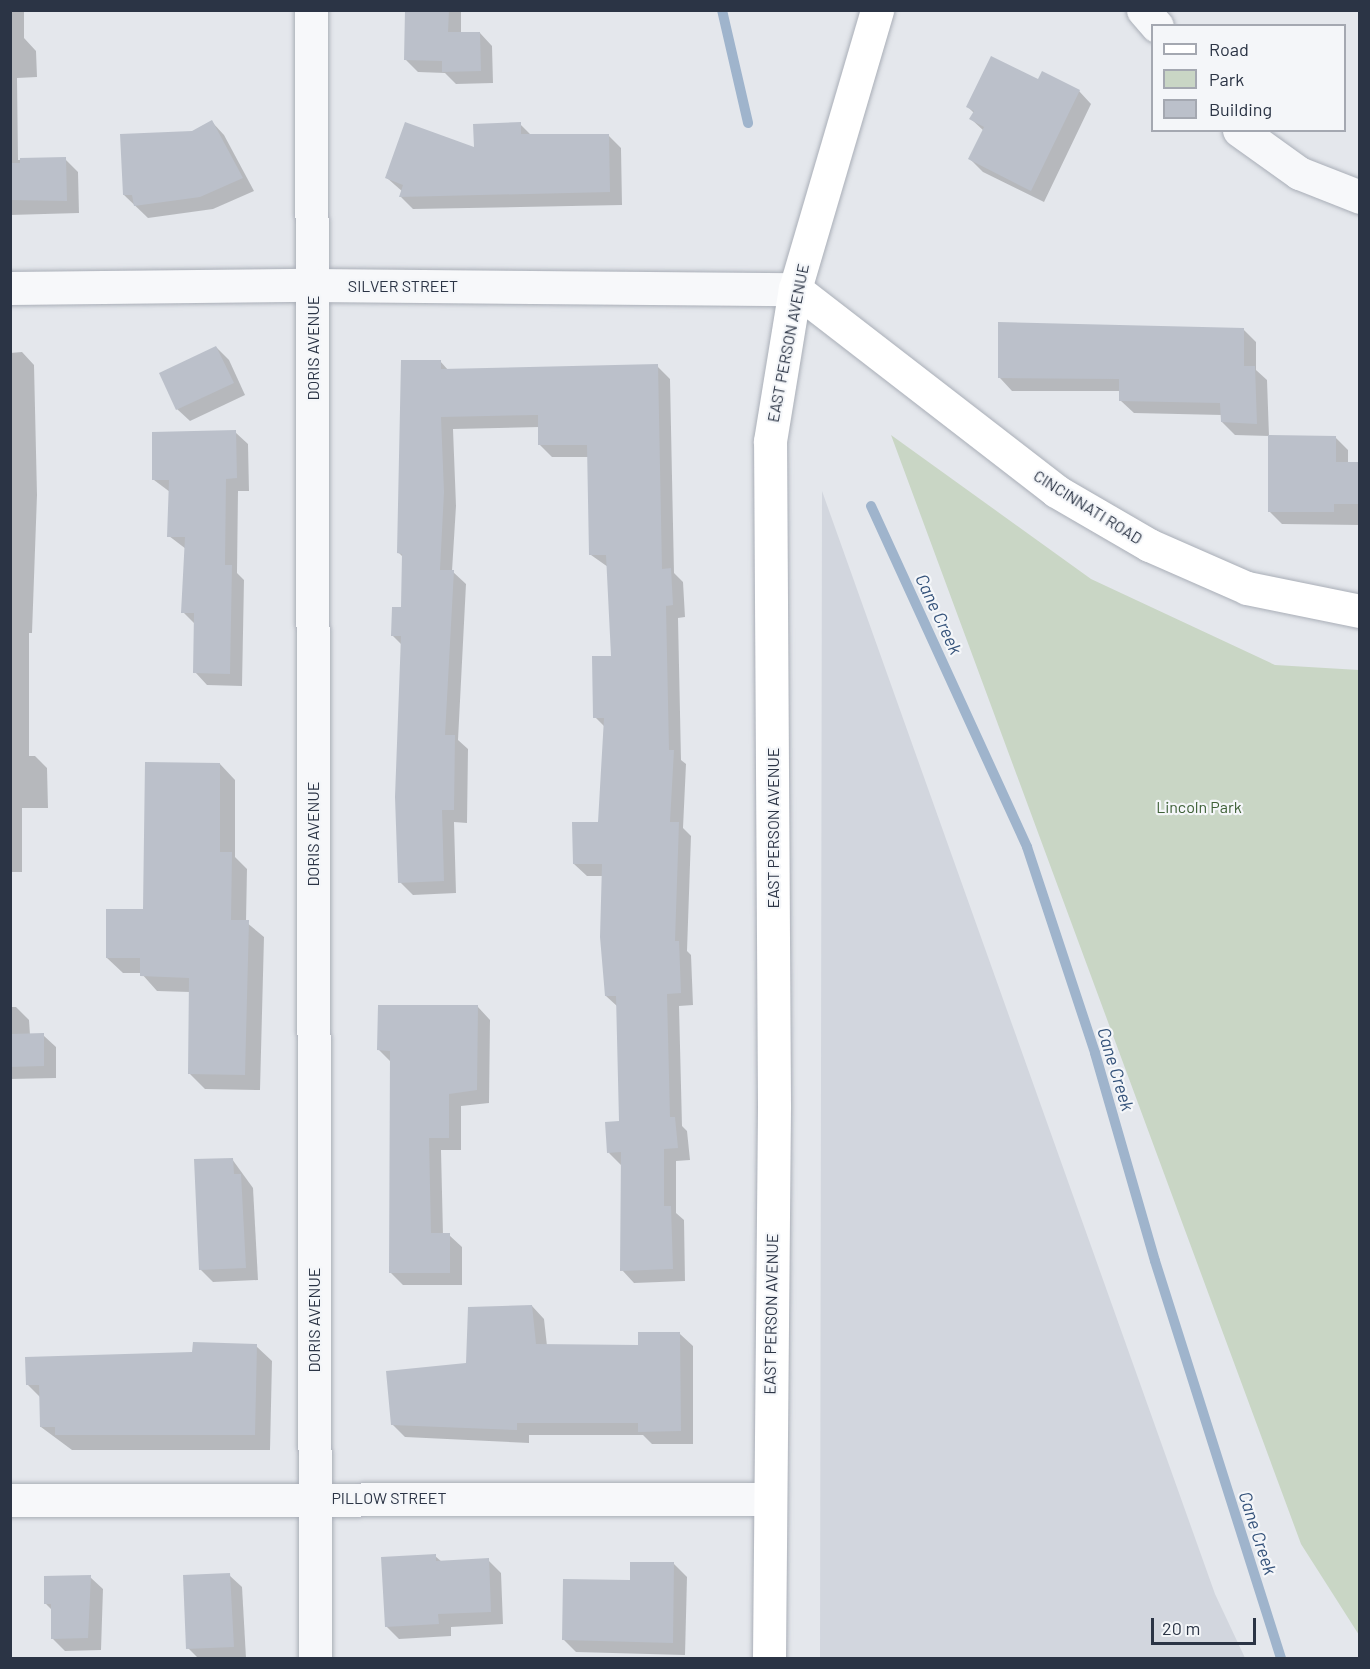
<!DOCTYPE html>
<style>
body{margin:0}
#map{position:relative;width:1370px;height:1669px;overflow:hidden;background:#e4e7ec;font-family:Barlow,sans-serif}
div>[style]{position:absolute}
.built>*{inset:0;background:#d2d6de}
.green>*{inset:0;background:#c9d6c5}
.shadow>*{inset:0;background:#0003}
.stream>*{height:10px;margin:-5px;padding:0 5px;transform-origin:5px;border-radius:5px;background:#9fb4cc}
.building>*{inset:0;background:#bbc0ca}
.roads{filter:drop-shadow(0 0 2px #a9aeb7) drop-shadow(0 0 2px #a9aeb7)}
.street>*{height:33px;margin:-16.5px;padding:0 16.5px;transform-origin:16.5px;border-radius:16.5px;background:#f7f8fa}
.secondary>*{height:33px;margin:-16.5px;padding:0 16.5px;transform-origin:16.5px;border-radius:16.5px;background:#fff}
span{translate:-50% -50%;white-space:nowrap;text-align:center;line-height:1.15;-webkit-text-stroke:4.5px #f4f6f9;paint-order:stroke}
.street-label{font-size:16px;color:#2b3445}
.park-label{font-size:16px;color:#3f6138}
.water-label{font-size:18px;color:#34527a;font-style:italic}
.frame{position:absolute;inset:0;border:12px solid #2b3445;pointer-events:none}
.legend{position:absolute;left:1151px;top:24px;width:195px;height:108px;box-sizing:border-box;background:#f4f6f9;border:2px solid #a4a8b1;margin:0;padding:8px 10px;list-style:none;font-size:18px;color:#2b3445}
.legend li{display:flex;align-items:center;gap:12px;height:30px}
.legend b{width:30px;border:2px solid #a4a8b1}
.scale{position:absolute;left:1151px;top:1618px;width:105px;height:27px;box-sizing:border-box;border:3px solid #2b3445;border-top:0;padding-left:8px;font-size:18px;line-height:21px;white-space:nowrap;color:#2b3445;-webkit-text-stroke:4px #f4f6f9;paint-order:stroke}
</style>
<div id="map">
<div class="built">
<i style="clip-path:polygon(822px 491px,1215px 1594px,1245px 1658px,820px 1658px)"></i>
</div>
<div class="green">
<i style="clip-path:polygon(891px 435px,1091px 579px,1275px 665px,1359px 670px,1359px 1635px,1301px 1544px)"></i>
</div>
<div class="shadow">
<i style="clip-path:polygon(10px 10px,24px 10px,24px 38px,36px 51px,37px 77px,17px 78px,18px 160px,65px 159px,78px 172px,79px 213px,10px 215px)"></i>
<i style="clip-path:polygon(406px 10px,461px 10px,461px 34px,480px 33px,492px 46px,493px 83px,456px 84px,445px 73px,418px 72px,406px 60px)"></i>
<i style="clip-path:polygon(1079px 91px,1091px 104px,1044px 202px,983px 172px,970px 159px,984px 131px,971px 119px,974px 113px,968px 107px)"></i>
<i style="clip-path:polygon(212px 122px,224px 135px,254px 191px,213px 209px,148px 218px,124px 195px,192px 133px)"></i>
<i style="clip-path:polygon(520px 124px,532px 136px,608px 135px,621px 148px,622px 205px,413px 209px,401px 197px,403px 192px,387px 178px,475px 149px)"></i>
<i style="clip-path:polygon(1358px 316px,1360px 316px,1360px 362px,1358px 360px)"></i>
<i style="clip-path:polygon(1243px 329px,1256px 342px,1256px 370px,1267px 380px,1269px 436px,1235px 435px,1222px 422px,1222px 415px,1134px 413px,1121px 401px,1121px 391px,1012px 391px,1000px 378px)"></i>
<i style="clip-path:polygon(216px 347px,229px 360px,245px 395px,190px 421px,177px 409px)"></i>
<i style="clip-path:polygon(22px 352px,34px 365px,37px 495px,32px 633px,29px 633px,29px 756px,35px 756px,47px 768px,48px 808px,22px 808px,22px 872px,10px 872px,10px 353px)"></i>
<i style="clip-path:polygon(440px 361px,449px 371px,657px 366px,670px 379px,674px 573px,683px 582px,685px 617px,678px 618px,681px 760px,686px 764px,683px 828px,691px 836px,687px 951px,691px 955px,693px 1005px,679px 1006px,682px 1126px,687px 1131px,690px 1160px,676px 1161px,676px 1213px,684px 1220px,685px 1281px,634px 1283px,622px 1270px,622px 1166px,609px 1153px,621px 1122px,618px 1007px,606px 996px,603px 876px,587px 876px,574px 864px,599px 824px,605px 727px,595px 717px,613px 657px,608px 567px,591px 555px,588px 457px,552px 457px,539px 444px,539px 427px,453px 429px,456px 506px,452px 571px,466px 584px,458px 740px,468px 749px,467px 823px,454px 822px,456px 893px,413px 895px,400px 882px,402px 645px,392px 635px,402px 608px,404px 558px,399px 553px)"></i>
<i style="clip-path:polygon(235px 432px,248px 444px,249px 491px,238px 491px,237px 573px,244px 580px,242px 686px,207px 685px,195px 672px,196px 625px,183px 612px,186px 549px,169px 536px,170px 492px,154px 480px)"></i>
<i style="clip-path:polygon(1335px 437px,1348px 450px,1348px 463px,1360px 463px,1360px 525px,1282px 524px,1269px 511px)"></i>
<i style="clip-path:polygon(220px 764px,235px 780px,235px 857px,247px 869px,246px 922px,264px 937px,260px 1090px,205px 1089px,190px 1074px,190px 992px,157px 991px,141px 973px,123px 973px,107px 958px,145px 911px)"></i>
<i style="clip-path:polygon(10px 1007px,16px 1007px,29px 1020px,30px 1035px,43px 1035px,56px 1047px,56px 1078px,10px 1079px)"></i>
<i style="clip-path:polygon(478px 1007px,490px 1020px,489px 1103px,461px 1106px,461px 1150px,441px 1150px,443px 1235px,449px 1235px,462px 1247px,462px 1285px,403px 1285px,391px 1273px,392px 1063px,379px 1050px)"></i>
<i style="clip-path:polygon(232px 1159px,253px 1188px,258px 1280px,213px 1282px,200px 1269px)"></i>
<i style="clip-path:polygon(532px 1306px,544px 1319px,547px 1346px,639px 1346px,680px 1334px,693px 1346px,693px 1444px,652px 1444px,643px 1435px,529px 1435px,529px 1443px,405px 1437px,392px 1424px,468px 1365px)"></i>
<i style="clip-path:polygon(256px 1346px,272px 1361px,270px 1450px,72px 1450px,41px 1427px,41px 1398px,27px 1384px)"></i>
<i style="clip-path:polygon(435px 1556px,442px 1562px,488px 1560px,501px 1573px,503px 1624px,451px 1627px,451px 1636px,399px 1639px,386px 1626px)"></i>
<i style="clip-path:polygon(674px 1564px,687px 1577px,685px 1655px,576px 1652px,564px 1640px,631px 1581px)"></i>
<i style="clip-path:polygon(229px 1575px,242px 1587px,246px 1658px,198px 1658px,188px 1648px)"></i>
<i style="clip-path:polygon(90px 1577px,103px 1589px,101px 1650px,65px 1651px,53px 1639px,52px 1610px,46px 1604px)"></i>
</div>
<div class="stream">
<i style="left:722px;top:10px;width:116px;rotate:77deg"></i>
<i style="left:871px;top:506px;width:375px;rotate:65.4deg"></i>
<i style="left:1027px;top:847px;width:217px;rotate:71.7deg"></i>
<i style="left:1095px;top:1053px;width:216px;rotate:73.9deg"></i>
<i style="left:1155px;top:1261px;width:417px;rotate:72.4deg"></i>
</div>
<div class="building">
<i style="clip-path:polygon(405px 10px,449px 10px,448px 32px,480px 32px,481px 71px,442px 72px,442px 61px,404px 60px)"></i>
<i style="clip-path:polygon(991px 56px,1038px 79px,1042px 71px,1080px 90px,1031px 191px,968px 159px,984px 127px,969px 119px,974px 111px,966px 107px)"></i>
<i style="clip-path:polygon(212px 120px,243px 178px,200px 197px,134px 206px,132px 195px,123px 195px,120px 134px,192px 131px)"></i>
<i style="clip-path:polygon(405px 122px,474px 147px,473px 124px,521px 122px,521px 134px,609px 134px,610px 192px,399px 197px,403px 185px,385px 178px)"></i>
<i style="clip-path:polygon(66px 157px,67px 201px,10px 200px,10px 163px,20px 163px,20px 158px)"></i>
<i style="clip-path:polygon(998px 322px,1244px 328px,1244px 366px,1255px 366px,1257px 424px,1221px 422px,1220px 403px,1119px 401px,1119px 379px,998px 378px)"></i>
<i style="clip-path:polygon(216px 346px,234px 383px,176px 410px,159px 373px)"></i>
<i style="clip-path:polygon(401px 360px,441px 360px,441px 369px,658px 364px,662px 569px,671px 568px,673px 605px,666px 606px,669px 750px,674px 750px,670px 822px,679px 822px,675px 941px,679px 941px,681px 993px,667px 994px,670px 1117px,675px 1117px,678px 1148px,664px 1149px,664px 1206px,671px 1206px,673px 1269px,620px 1271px,621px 1152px,607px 1153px,605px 1122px,619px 1121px,616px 996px,605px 996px,600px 937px,602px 864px,573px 864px,572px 822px,598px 822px,604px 718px,593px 718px,592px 656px,611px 656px,606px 555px,589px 555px,587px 445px,538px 445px,538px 415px,441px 417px,444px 492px,440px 570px,454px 570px,445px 735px,455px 735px,454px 810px,442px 810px,444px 881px,398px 883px,395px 797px,401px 636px,391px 636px,392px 607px,401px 607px,402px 554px,397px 553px)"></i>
<i style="clip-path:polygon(236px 430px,237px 478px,226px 479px,225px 565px,232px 565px,230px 674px,193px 673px,194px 613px,181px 613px,185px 537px,167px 537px,169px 480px,152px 480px,152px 432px)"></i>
<i style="clip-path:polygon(1268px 435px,1336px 436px,1336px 462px,1359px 462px,1359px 504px,1334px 504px,1334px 512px,1268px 512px)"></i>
<i style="clip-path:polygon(145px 762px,220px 763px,220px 852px,232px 852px,231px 920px,249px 920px,245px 1075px,188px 1074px,189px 978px,140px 976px,140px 958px,106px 958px,106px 909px,143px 909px)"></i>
<i style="clip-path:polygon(378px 1005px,478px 1005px,477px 1090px,449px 1094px,449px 1138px,429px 1138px,431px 1233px,450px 1233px,450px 1273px,389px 1273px,390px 1051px,377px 1050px)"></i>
<i style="clip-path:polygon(44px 1033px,44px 1066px,10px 1067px,10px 1034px)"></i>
<i style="clip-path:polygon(233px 1158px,234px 1174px,241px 1174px,246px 1268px,199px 1270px,194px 1159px)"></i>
<i style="clip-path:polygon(532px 1305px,536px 1344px,638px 1345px,638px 1332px,680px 1332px,681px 1431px,638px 1432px,638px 1423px,517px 1423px,517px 1430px,391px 1425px,386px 1371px,466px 1363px,468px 1307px)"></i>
<i style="clip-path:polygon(193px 1342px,257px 1344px,255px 1435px,55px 1435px,55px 1427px,40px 1427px,39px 1385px,26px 1385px,25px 1357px,192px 1352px)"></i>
<i style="clip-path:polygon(436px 1554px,436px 1561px,489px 1558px,491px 1612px,438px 1614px,439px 1624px,385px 1627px,381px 1557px)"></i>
<i style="clip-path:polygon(630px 1562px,674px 1562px,673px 1643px,562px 1640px,563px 1579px,630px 1580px)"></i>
<i style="clip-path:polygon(230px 1573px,234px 1647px,186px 1649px,183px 1575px)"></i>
<i style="clip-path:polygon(91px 1575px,88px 1638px,51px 1639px,51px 1604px,44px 1604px,44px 1576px)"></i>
</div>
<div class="roads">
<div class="street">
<i style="left:311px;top:10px;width:1648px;rotate:89.86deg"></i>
<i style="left:1143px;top:10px;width:21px;rotate:49deg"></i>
<i style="left:1239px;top:130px;width:74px;rotate:35.6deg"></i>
<i style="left:1299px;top:173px;width:66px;rotate:21.5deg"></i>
<i style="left:10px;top:288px;width:303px;rotate:-0.6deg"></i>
<i style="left:313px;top:285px;width:482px;rotate:0.5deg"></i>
<i style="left:10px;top:1500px;width:758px;rotate:-0.08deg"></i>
</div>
<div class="secondary">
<i style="left:795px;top:289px;width:330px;rotate:37.7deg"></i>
<i style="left:1056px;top:491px;width:108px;rotate:30.1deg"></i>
<i style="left:1149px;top:545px;width:107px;rotate:23.7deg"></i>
<i style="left:1247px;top:588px;width:115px;rotate:11.5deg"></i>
<i style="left:769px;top:1658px;width:552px;rotate:-89.48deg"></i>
<i style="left:774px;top:1106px;width:665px;rotate:-90.34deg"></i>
<i style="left:770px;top:441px;width:154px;rotate:-80.7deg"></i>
<i style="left:795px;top:289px;width:291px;rotate:-73.6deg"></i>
</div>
</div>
<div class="street-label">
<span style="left:403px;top:286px">SILVER STREET</span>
<span style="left:788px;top:343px;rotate:-79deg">EAST PERSON AVENUE</span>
<span style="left:313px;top:348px;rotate:-90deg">DORIS AVENUE</span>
<span style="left:1088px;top:507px;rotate:32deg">CINCINNATI ROAD</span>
<span style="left:773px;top:828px;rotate:-90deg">EAST PERSON AVENUE</span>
<span style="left:313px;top:834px;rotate:-90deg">DORIS AVENUE</span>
<span style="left:771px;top:1314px;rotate:-89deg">EAST PERSON AVENUE</span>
<span style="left:314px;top:1320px;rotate:-90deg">DORIS AVENUE</span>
<span style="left:389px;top:1498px">PILLOW STREET</span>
</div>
<div class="park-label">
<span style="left:1199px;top:807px">Lincoln Park</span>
</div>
<div class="water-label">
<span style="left:939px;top:614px;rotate:65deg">Cane Creek</span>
<span style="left:1116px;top:1069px;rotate:73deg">Cane Creek</span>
<span style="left:1258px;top:1533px;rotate:72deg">Cane Creek</span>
</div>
<div class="frame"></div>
<ul class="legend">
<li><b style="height:8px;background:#fff"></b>Road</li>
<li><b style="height:16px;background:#c9d6c5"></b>Park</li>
<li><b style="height:16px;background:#bbc0ca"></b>Building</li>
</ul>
<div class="scale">20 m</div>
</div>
